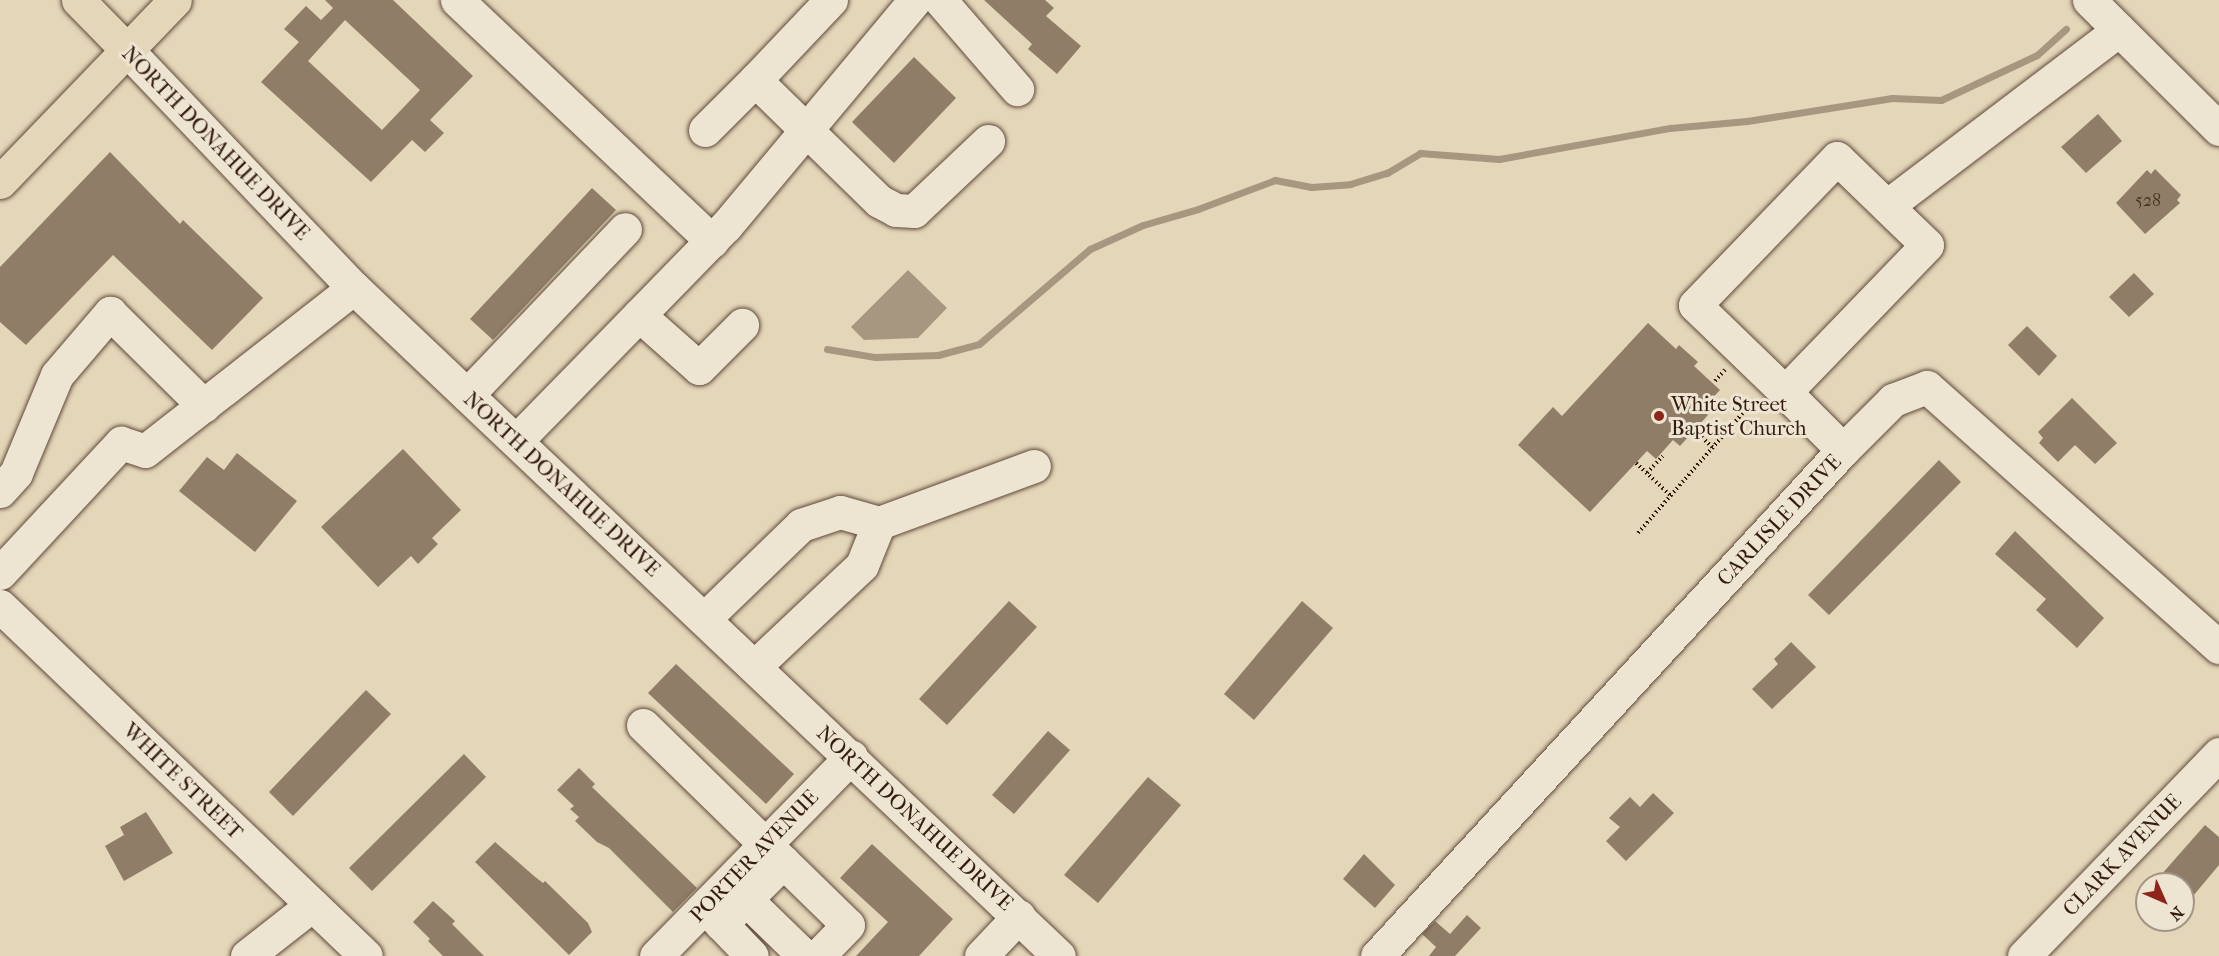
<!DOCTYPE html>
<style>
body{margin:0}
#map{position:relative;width:2219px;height:956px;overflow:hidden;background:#e4d6b9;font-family:"IM FELL French Canon",serif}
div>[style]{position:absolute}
.water>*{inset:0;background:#a89780}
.stream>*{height:7px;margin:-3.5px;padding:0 3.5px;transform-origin:3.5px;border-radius:3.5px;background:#a89780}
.building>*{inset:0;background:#907d68}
.path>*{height:4px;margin-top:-2px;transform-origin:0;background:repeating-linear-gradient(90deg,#341c11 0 1.5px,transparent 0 4.5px)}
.roads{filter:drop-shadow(0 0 2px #604a3b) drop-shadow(0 0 2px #604a3b)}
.minor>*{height:33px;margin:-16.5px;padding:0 16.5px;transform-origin:16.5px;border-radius:16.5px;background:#ede4d2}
.major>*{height:33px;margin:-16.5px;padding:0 16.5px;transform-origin:16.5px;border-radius:16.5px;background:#e4d6b9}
.dots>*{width:16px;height:16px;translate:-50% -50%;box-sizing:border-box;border:3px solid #ede4d2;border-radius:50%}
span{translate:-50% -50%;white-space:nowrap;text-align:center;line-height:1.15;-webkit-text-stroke:6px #ede4d2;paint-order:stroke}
.number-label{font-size:18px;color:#4b3427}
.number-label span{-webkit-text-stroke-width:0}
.street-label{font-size:21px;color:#341c11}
.poi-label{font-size:21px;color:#341c11}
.left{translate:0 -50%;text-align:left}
.north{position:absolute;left:2135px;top:872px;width:60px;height:60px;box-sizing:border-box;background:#ede4d2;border:2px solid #a39485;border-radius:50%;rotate:135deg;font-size:16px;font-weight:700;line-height:24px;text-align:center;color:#341c11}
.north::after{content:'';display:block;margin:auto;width:21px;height:27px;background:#8f2418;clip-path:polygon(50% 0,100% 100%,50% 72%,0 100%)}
</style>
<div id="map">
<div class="water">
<i style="clip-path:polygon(908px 270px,947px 308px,918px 338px,864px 340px,851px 327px)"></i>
</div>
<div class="stream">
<i style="left:827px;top:349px;width:49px;rotate:9.5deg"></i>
<i style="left:875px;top:357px;width:63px;rotate:-1.8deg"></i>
<i style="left:938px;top:355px;width:42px;rotate:-15deg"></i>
<i style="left:979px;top:344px;width:146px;rotate:-40.6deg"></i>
<i style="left:1090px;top:249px;width:58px;rotate:-24.4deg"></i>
<i style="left:1143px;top:225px;width:57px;rotate:-16.2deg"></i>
<i style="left:1198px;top:209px;width:82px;rotate:-20.6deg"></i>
<i style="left:1275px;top:180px;width:37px;rotate:11deg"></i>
<i style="left:1311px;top:187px;width:39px;rotate:-4deg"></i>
<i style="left:1350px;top:184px;width:39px;rotate:-17deg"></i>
<i style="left:1387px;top:173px;width:39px;rotate:-31deg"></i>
<i style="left:1420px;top:153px;width:79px;rotate:4.3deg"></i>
<i style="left:1499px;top:159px;width:174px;rotate:-10.3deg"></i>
<i style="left:1670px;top:128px;width:77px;rotate:-5.2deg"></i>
<i style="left:1747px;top:121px;width:147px;rotate:-9deg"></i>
<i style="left:1892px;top:98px;width:49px;rotate:2.3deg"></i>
<i style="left:1941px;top:100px;width:106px;rotate:-25.1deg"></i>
<i style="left:2037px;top:55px;width:39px;rotate:-42deg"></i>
</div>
<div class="building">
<i style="clip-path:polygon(evenodd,325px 0,393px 0,473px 76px,430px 120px,444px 133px,425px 152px,412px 140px,371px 182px,261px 82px,299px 42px,284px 29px,306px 6px,321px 20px,333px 8px,325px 0,345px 20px,420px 90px,382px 130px,308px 61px,345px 20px)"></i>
<i style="clip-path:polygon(984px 0,1045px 0,1054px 8px,1046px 16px,1081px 46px,1057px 74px,1028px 49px,1032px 44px)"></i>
<i style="clip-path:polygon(914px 57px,956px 98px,894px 163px,852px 122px)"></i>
<i style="clip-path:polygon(2098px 114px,2122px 141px,2086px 173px,2061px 147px)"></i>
<i style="clip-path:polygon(110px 152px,180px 224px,183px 220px,263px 298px,212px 350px,113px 255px,26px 345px,0 322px,0 267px)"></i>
<i style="clip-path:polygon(2155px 169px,2181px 195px,2177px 200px,2180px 203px,2145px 234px,2116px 203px,2147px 170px,2151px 174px)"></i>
<i style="clip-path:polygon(592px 188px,616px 210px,493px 340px,470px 319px)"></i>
<i style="clip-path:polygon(2134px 273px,2154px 294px,2129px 317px,2109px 297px)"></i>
<i style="clip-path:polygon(1648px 323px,1676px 349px,1679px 345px,1698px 362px,1694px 366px,1720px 390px,1702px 409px,1708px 415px,1680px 446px,1673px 440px,1656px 459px,1647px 451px,1590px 512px,1518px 445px,1553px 407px,1562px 416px)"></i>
<i style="clip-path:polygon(2027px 326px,2057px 356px,2039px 376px,2008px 345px)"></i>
<i style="clip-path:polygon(2072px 398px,2117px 443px,2095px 464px,2075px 445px,2058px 462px,2039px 443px,2043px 438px,2038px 432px)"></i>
<i style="clip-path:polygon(403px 449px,461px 510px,432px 538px,438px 544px,418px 564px,411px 556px,378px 587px,321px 527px)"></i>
<i style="clip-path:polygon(237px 453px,297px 501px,255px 552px,179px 491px,207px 457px,224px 470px)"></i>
<i style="clip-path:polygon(1939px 460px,1961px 482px,1829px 615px,1808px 595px)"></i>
<i style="clip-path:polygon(2015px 531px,2104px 618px,2077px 648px,2036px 610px,2046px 599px,1995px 554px)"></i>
<i style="clip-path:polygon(1009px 601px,1037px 627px,947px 725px,919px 699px)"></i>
<i style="clip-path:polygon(1302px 601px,1333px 628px,1254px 720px,1224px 694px)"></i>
<i style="clip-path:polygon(1791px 642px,1816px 667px,1772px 709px,1752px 689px,1778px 664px,1774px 659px)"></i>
<i style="clip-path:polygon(676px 664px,794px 774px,766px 804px,648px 693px)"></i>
<i style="clip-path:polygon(366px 690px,391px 714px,293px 816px,269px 792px)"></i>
<i style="clip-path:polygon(1048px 731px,1070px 750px,1014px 814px,992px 795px)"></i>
<i style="clip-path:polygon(464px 754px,486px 777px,372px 891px,349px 868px)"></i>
<i style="clip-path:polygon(579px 768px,595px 784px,592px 787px,697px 888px,673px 912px,609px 848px,597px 842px,575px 821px,579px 817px,570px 809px,574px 806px,557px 790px)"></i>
<i style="clip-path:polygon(1148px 777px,1181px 805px,1098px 903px,1064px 875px)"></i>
<i style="clip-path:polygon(1653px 793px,1674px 813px,1626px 861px,1606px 841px,1620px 827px,1609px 818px,1630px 797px,1640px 807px)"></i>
<i style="clip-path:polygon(146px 812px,173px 853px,124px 881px,105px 846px,124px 835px,120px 827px)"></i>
<i style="clip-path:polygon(2205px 825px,2219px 837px,2219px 865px,2183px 908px,2183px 884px,2153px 884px)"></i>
<i style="clip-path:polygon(495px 842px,534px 876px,543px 883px,545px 881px,588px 923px,592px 932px,569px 955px,475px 862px)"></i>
<i style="clip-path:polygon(872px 844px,953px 919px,919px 956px,856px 956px,888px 922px,840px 878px)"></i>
<i style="clip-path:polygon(1364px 854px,1395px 885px,1375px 908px,1343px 879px)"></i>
<i style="clip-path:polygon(433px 901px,455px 921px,452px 924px,484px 956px,443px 956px,428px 941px,430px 939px,413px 922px)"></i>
<i style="clip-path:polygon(1467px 915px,1481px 928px,1455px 956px,1429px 956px,1436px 947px,1422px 934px,1435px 921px,1450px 934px)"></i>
</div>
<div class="path">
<i style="left:1715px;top:381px;width:15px;rotate:-48deg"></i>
<i style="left:1695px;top:431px;width:25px;rotate:43deg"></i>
<i style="left:1636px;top:463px;width:48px;rotate:43.3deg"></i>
<i style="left:1647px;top:473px;width:23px;rotate:-47deg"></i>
<i style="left:1638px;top:533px;width:178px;rotate:-48.9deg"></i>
</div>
<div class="roads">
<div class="minor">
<i style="left:457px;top:0;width:351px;rotate:43.4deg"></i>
<i style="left:831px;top:0;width:110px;rotate:133.5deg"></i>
<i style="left:755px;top:80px;width:173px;rotate:44.3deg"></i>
<i style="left:879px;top:201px;width:19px;rotate:28deg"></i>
<i style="left:896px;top:210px;width:18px;rotate:3deg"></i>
<i style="left:914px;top:211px;width:102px;rotate:-43.4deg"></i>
<i style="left:940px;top:0;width:118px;rotate:49.1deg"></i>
<i style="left:2089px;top:0;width:183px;rotate:44.8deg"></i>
<i style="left:127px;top:50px;width:329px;rotate:46.4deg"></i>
<i style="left:354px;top:288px;width:971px;rotate:43.46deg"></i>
<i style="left:705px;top:130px;width:71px;rotate:-45deg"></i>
<i style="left:1837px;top:158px;width:125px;rotate:44deg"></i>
<i style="left:1927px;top:245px;width:204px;rotate:134deg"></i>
<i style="left:1785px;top:392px;width:125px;rotate:-136deg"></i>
<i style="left:1695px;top:305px;width:204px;rotate:-46deg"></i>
<i style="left:1887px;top:206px;width:291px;rotate:-37.2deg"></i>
<i style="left:639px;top:315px;width:80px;rotate:41.5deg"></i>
<i style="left:699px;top:368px;width:61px;rotate:-45deg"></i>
<i style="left:1785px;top:392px;width:82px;rotate:45deg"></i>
<i style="left:467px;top:395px;width:229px;rotate:-46.4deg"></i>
<i style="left:516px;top:441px;width:301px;rotate:-45.7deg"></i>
<i style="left:726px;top:226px;width:295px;rotate:-50.1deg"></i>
<i style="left:0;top:491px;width:24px;rotate:-48deg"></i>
<i style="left:16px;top:473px;width:106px;rotate:-67.3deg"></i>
<i style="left:57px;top:375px;width:82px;rotate:-49.5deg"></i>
<i style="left:110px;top:313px;width:132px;rotate:44.7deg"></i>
<i style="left:0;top:573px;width:178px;rotate:-47.1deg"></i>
<i style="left:121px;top:443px;width:25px;rotate:18deg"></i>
<i style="left:145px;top:451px;width:265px;rotate:-38deg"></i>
<i style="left:0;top:606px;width:506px;rotate:43.72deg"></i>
<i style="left:704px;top:619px;width:135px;rotate:-44.1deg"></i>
<i style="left:801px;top:525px;width:41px;rotate:-18.4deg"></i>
<i style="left:840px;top:512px;width:41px;rotate:15.8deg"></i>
<i style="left:755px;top:666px;width:147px;rotate:-43.3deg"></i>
<i style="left:862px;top:565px;width:45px;rotate:-68deg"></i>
<i style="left:879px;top:523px;width:165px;rotate:-20.2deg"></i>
<i style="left:643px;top:725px;width:286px;rotate:44.3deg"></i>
<i style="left:848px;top:925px;width:43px;rotate:134.1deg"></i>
<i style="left:729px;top:883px;width:105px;rotate:44.2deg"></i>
<i style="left:706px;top:908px;width:66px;rotate:46.2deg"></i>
<i style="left:721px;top:924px;width:88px;rotate:-45deg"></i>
<i style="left:247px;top:956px;width:83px;rotate:-38.1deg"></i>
<i style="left:656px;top:956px;width:279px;rotate:-45.6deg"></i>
<i style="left:981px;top:956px;width:55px;rotate:-46.5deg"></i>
<i style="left:1377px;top:956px;width:688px;rotate:-47.36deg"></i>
<i style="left:1843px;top:450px;width:71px;rotate:-45deg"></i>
<i style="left:1893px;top:400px;width:36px;rotate:-21deg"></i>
<i style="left:1927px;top:387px;width:391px;rotate:41.7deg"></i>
<i style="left:2024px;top:956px;width:281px;rotate:-46deg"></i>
</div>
<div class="major">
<i style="left:78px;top:0;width:70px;rotate:45.6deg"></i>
<i style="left:0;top:182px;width:252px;rotate:-46.1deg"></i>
</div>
</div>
<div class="dots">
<i style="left:1659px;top:416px;background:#8f2418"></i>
</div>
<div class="number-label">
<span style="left:2148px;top:201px">528</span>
</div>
<div class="street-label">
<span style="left:216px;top:143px;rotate:46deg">NORTH DONAHUE DRIVE</span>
<span style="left:562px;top:484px;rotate:43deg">NORTH DONAHUE DRIVE</span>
<span style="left:1779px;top:520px;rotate:-47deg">CARLISLE DRIVE</span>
<span style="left:183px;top:781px;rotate:44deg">WHITE STREET</span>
<span style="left:915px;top:818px;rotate:43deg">NORTH DONAHUE DRIVE</span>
<span style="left:2122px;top:855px;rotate:-46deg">CLARK AVENUE</span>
<span style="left:754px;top:856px;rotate:-46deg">PORTER AVENUE</span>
</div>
<div class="poi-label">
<span class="left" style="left:1671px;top:416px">White Street<br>Baptist Church</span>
</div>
<div class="north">N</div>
</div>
